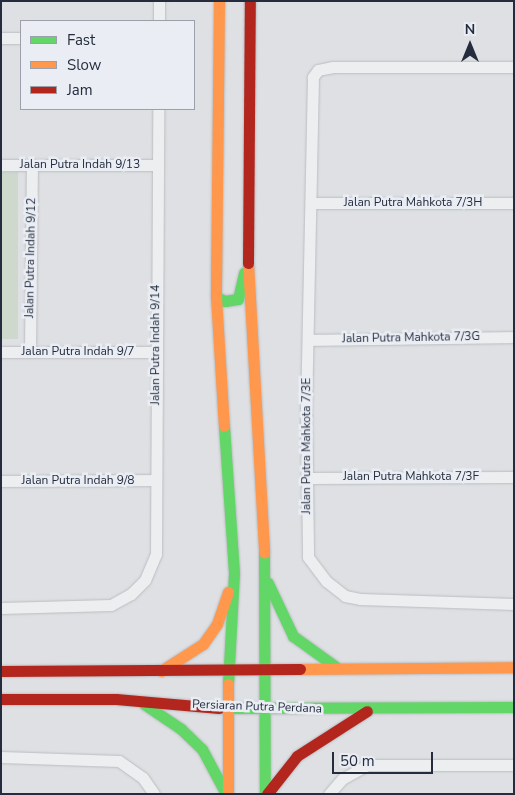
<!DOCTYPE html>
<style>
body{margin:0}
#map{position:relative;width:515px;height:795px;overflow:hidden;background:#dee0e3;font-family:"Nunito Sans",sans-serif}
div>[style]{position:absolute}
.green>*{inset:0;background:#ced8cd}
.roads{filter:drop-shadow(0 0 1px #bbbdc1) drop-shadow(0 0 1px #bbbdc1)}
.street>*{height:11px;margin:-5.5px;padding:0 5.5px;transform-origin:5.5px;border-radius:5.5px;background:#edeef0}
.fast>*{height:11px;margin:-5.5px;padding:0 5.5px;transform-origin:5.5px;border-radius:5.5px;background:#63d668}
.slow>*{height:11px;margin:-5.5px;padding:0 5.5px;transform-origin:5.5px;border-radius:5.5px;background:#ff974d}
.jam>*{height:11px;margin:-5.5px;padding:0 5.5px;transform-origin:5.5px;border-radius:5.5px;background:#b3261e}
span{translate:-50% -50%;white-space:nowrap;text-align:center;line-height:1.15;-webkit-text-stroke:5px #eaeef4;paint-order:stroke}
.street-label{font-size:12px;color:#242c3d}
.frame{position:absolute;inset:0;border:2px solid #242c3d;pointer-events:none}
.legend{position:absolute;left:20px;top:20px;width:175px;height:90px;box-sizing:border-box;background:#eaeef4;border:1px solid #9ba0ab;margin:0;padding:6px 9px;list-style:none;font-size:15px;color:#242c3d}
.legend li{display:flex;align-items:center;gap:10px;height:25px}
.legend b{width:25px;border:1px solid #9ba0ab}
.north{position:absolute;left:445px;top:20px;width:50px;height:50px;-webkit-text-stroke:4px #eaeef4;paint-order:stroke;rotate:0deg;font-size:14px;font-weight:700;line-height:20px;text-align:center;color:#242c3d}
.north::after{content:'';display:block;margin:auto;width:18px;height:22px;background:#242c3d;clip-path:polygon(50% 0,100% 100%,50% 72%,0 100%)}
.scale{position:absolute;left:332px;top:752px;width:101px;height:22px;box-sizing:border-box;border:2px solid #242c3d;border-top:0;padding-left:6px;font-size:15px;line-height:18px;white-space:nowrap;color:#242c3d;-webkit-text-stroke:4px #eaeef4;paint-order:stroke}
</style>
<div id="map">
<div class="green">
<i style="clip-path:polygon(18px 172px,18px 339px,1px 339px,1px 172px)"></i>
</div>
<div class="roads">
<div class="street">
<i style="left:159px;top:21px;width:20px;rotate:-90deg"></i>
<i style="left:1px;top:38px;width:20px"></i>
<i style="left:514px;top:67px;width:181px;rotate:180deg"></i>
<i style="left:333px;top:67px;width:15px;rotate:169deg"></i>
<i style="left:318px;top:70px;width:9px;rotate:126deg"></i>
<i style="left:313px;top:77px;width:330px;rotate:91.2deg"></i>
<i style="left:306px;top:407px;width:150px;rotate:89.2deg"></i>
<i style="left:308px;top:557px;width:30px;rotate:53deg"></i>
<i style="left:326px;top:581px;width:24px;rotate:38deg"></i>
<i style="left:345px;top:596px;width:15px;rotate:11deg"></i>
<i style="left:360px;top:599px;width:154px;rotate:1.9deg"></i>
<i style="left:1px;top:165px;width:157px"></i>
<i style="left:312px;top:203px;width:202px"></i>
<i style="left:309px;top:340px;width:205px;rotate:-0.8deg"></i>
<i style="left:30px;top:351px;width:186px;rotate:-89.4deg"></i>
<i style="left:1px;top:352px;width:155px"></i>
<i style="left:309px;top:478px;width:205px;rotate:-0.3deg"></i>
<i style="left:1px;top:481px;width:155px;rotate:-0.4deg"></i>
<i style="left:1px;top:608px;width:110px;rotate:-1.6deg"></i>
<i style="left:111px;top:605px;width:23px;rotate:-29deg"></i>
<i style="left:131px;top:594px;width:20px;rotate:-45deg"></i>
<i style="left:145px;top:580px;width:28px;rotate:-67deg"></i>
<i style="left:156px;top:554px;width:445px;rotate:-89.7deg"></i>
<i style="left:1px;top:757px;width:118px;rotate:1.9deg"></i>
<i style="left:119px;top:761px;width:29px;rotate:35deg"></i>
<i style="left:143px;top:778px;width:19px;rotate:55deg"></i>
<i style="left:329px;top:794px;width:20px;rotate:-49deg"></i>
<i style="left:342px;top:779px;width:29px;rotate:-29deg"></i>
<i style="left:367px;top:765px;width:147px"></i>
</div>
<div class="fast">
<i style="left:216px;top:297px;width:10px;rotate:24deg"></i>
<i style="left:225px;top:301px;width:13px;rotate:-9deg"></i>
<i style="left:238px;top:299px;width:27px;rotate:-77deg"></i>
<i style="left:224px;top:426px;width:147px;rotate:86.1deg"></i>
<i style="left:234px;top:573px;width:111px;rotate:93.1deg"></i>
<i style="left:264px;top:553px;width:241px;rotate:89.8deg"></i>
<i style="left:268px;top:583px;width:59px;rotate:64.7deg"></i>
<i style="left:293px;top:636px;width:53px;rotate:35.8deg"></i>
<i style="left:144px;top:704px;width:45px;rotate:34deg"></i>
<i style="left:181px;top:729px;width:29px;rotate:44deg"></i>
<i style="left:202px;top:749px;width:49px;rotate:61.9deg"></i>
<i style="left:219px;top:708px;width:295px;rotate:-0.2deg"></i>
</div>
<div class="slow">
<i style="left:219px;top:1px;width:296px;rotate:90.6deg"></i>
<i style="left:216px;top:297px;width:129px;rotate:86.5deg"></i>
<i style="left:248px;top:263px;width:290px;rotate:86.8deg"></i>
<i style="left:300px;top:669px;width:214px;rotate:-0.5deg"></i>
<i style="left:161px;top:671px;width:50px;rotate:-32.7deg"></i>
<i style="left:203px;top:644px;width:24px;rotate:-55deg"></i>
<i style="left:217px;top:624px;width:34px;rotate:-71deg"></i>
<i style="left:228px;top:794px;width:110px;rotate:-90deg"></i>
</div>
<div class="jam">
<i style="left:248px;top:263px;width:262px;rotate:-89.6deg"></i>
<i style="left:1px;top:671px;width:299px;rotate:-0.4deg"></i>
<i style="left:1px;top:699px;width:115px"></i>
<i style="left:116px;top:699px;width:103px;rotate:5deg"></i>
<i style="left:267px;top:794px;width:48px;rotate:-51.7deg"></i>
<i style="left:297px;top:756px;width:83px;rotate:-32.7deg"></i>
</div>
</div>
<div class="street-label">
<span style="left:80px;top:165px">Jalan Putra Indah 9/13</span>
<span style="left:413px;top:203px">Jalan Putra Mahkota 7/3H</span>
<span style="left:31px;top:258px;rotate:-89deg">Jalan Putra Indah 9/12</span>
<span style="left:411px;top:338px;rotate:-1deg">Jalan Putra Mahkota 7/3G</span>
<span style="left:156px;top:345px;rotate:-90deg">Jalan Putra Indah 9/14</span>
<span style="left:78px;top:352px">Jalan Putra Indah 9/7</span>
<span style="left:307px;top:446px;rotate:-90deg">Jalan Putra Mahkota 7/3E</span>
<span style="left:411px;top:477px">Jalan Putra Mahkota 7/3F</span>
<span style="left:78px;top:481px">Jalan Putra Indah 9/8</span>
<span style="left:257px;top:707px;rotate:2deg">Persiaran Putra Perdana</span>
</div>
<div class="frame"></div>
<ul class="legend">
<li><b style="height:6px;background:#63d668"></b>Fast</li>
<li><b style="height:6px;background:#ff974d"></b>Slow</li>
<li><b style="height:6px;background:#b3261e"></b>Jam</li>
</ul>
<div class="north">N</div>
<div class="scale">50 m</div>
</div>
